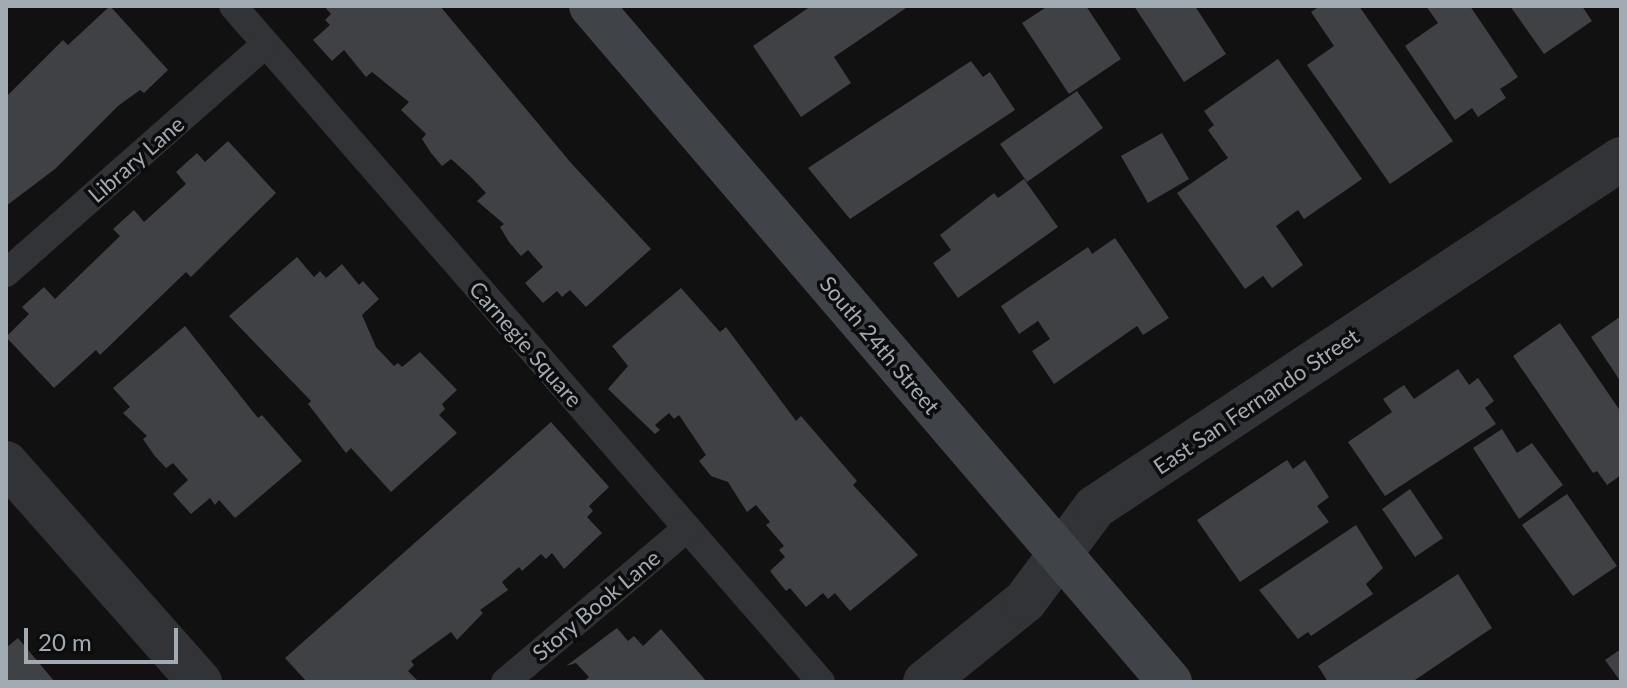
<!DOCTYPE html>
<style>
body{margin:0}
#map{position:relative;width:1627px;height:688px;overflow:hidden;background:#111112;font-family:Lato,sans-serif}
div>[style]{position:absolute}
.building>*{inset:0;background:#404145}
.service>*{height:28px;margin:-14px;padding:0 14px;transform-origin:14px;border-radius:14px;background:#323337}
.minor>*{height:44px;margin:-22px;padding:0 22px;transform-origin:22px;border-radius:22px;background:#323337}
.secondary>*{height:44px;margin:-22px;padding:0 22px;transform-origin:22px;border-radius:22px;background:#404347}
span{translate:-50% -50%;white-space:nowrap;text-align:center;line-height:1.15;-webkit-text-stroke:7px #0c0c0d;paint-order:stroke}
.street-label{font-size:22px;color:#a2aab3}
.frame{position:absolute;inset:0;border:8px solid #a2aab3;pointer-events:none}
.scale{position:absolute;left:24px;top:628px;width:154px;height:36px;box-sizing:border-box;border:4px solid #a2aab3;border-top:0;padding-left:10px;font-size:24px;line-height:28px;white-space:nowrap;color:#a2aab3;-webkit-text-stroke:6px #0c0c0d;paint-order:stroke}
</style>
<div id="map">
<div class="building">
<i style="clip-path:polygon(110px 6px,168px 70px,144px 93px,140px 90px,118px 106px,55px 169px,6px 206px,6px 97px,63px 40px,68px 45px)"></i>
<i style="clip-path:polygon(324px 6px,440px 6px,571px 163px,651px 249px,586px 307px,570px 290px,562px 297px,557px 291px,543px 303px,525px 283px,543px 267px,528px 250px,521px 256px,509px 242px,500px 227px,504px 224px,477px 201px,486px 193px,470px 176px,451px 159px,442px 166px,431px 153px,422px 139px,426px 134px,401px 110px,409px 102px,372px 72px,366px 77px,344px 50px,332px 61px,313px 40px,330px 25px,325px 20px,331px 14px)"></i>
<i style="clip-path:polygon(811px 6px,909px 6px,834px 57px,851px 83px,801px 117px,753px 46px)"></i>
<i style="clip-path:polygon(1048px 6px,1086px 6px,1121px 59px,1069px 94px,1022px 23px)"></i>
<i style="clip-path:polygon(1134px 6px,1195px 6px,1226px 54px,1184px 82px)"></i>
<i style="clip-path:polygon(1320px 6px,1359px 6px,1453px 141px,1390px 184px,1307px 65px,1334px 46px,1311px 12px)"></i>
<i style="clip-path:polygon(1426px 6px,1470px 6px,1518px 77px,1500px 89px,1506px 98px,1478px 117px,1472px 108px,1455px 120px,1405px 46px,1438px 23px)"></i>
<i style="clip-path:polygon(1510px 6px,1582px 6px,1592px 21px,1544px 54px)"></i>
<i style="clip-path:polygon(1278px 59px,1362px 179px,1304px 219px,1298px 210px,1276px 226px,1303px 265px,1272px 288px,1263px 276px,1245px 289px,1177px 193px,1228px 158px,1208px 130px,1214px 125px,1204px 111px)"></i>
<i style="clip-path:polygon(971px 61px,983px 77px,990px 72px,1015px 110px,850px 219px,808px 168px)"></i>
<i style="clip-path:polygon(1077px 91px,1103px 128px,1027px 182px,1000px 144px)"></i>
<i style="clip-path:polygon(1162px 133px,1189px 179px,1148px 203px,1121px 156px)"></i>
<i style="clip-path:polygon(228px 141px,276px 193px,191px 277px,186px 272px,100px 355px,96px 350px,54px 388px,6px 337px,29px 314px,22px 307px,44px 287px,55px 299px,120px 236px,113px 229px,134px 210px,144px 222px,186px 184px,176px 172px,197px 153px,205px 162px)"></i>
<i style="clip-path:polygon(1024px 179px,1058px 227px,958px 298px,933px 263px,951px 250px,940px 235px,994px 193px,998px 198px)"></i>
<i style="clip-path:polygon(1115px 238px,1169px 318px,1143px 335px,1137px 326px,1054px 384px,1032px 351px,1050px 339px,1038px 321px,1019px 334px,1001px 306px,1088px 247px,1092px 254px)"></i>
<i style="clip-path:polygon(297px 257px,314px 277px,320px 271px,326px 278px,342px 264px,359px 285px,363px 281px,379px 299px,362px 315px,376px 347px,394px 366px,398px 363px,402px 367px,420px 352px,457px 390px,442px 404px,445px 409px,439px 415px,457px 433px,391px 492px,351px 448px,346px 453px,308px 404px,311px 401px,229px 316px)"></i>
<i style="clip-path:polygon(681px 288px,720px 332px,726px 327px,796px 421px,801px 416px,857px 481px,853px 485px,918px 555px,850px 611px,835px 593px,828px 599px,823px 593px,806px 607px,790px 588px,786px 591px,770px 571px,785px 557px,779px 550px,784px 546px,766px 525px,770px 522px,756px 505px,747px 512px,728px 482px,711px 476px,699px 461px,706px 455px,679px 415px,674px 419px,669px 413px,655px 425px,660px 430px,655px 434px,608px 389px,628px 366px,612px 346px)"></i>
<i style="clip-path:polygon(1621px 316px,1621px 382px,1591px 337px)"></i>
<i style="clip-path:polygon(1560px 323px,1621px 412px,1621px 475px,1607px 485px,1597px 471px,1593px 473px,1513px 356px)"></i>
<i style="clip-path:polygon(185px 326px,258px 418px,262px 415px,302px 461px,235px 518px,219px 500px,215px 505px,210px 498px,191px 514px,173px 494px,188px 480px,173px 463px,166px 468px,154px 455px,143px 439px,147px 436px,123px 413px,130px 407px,113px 388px)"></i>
<i style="clip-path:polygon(1458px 369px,1469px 385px,1478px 378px,1494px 401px,1485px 408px,1496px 424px,1385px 496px,1348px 442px,1392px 412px,1383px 399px,1404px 385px,1414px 399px)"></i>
<i style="clip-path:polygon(551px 422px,609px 487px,589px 506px,593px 511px,587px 517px,602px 533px,564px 569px,552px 553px,546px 559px,541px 554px,522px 571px,519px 567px,502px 582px,508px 590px,480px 610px,483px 613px,457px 640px,451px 632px,411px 661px,414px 665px,408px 671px,419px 682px,307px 682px,285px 658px)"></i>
<i style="clip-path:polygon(1502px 429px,1517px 453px,1532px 443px,1563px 485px,1519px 519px,1473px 448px)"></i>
<i style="clip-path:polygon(1287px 460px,1293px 469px,1305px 460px,1329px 497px,1317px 506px,1329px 522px,1240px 582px,1197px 520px)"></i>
<i style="clip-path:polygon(1410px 489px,1443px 538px,1415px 557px,1382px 509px)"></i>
<i style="clip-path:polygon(1567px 494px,1617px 566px,1573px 596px,1522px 525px)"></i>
<i style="clip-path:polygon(1356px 525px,1383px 568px,1366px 584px,1373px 594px,1311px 636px,1308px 632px,1298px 639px,1259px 590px)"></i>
<i style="clip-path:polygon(1458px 574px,1492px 628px,1412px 682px,1328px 682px,1318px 666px)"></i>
<i style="clip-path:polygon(617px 628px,628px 641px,634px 636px,643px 646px,661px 629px,707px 682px,583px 682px,589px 677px,576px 663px,566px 666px)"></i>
<i style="clip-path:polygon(18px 638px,55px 682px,6px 682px,6px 648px)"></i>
<i style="clip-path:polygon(1621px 649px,1621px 682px,1605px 660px)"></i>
</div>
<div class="service">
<i style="left:233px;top:6px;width:896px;rotate:48.98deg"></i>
<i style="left:6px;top:273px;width:346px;rotate:-41.4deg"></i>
<i style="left:505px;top:682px;width:237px;rotate:-40.2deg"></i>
</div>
<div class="minor">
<i style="left:6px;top:463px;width:293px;rotate:48.5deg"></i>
<i style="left:925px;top:682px;width:129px;rotate:-39deg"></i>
<i style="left:1025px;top:601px;width:117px;rotate:-53.3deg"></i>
<i style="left:1095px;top:507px;width:631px;rotate:-33.49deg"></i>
</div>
<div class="secondary">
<i style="left:591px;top:6px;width:890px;rotate:49.42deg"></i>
</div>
<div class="street-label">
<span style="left:136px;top:159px;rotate:-41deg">Library Lane</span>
<span style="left:526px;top:344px;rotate:49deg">Carnegie Square</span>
<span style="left:880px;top:345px;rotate:50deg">South 24th Street</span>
<span style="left:1256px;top:401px;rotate:-34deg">East San Fernando Street</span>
<span style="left:596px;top:605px;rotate:-40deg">Story Book Lane</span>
</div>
<div class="frame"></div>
<div class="scale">20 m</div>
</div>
